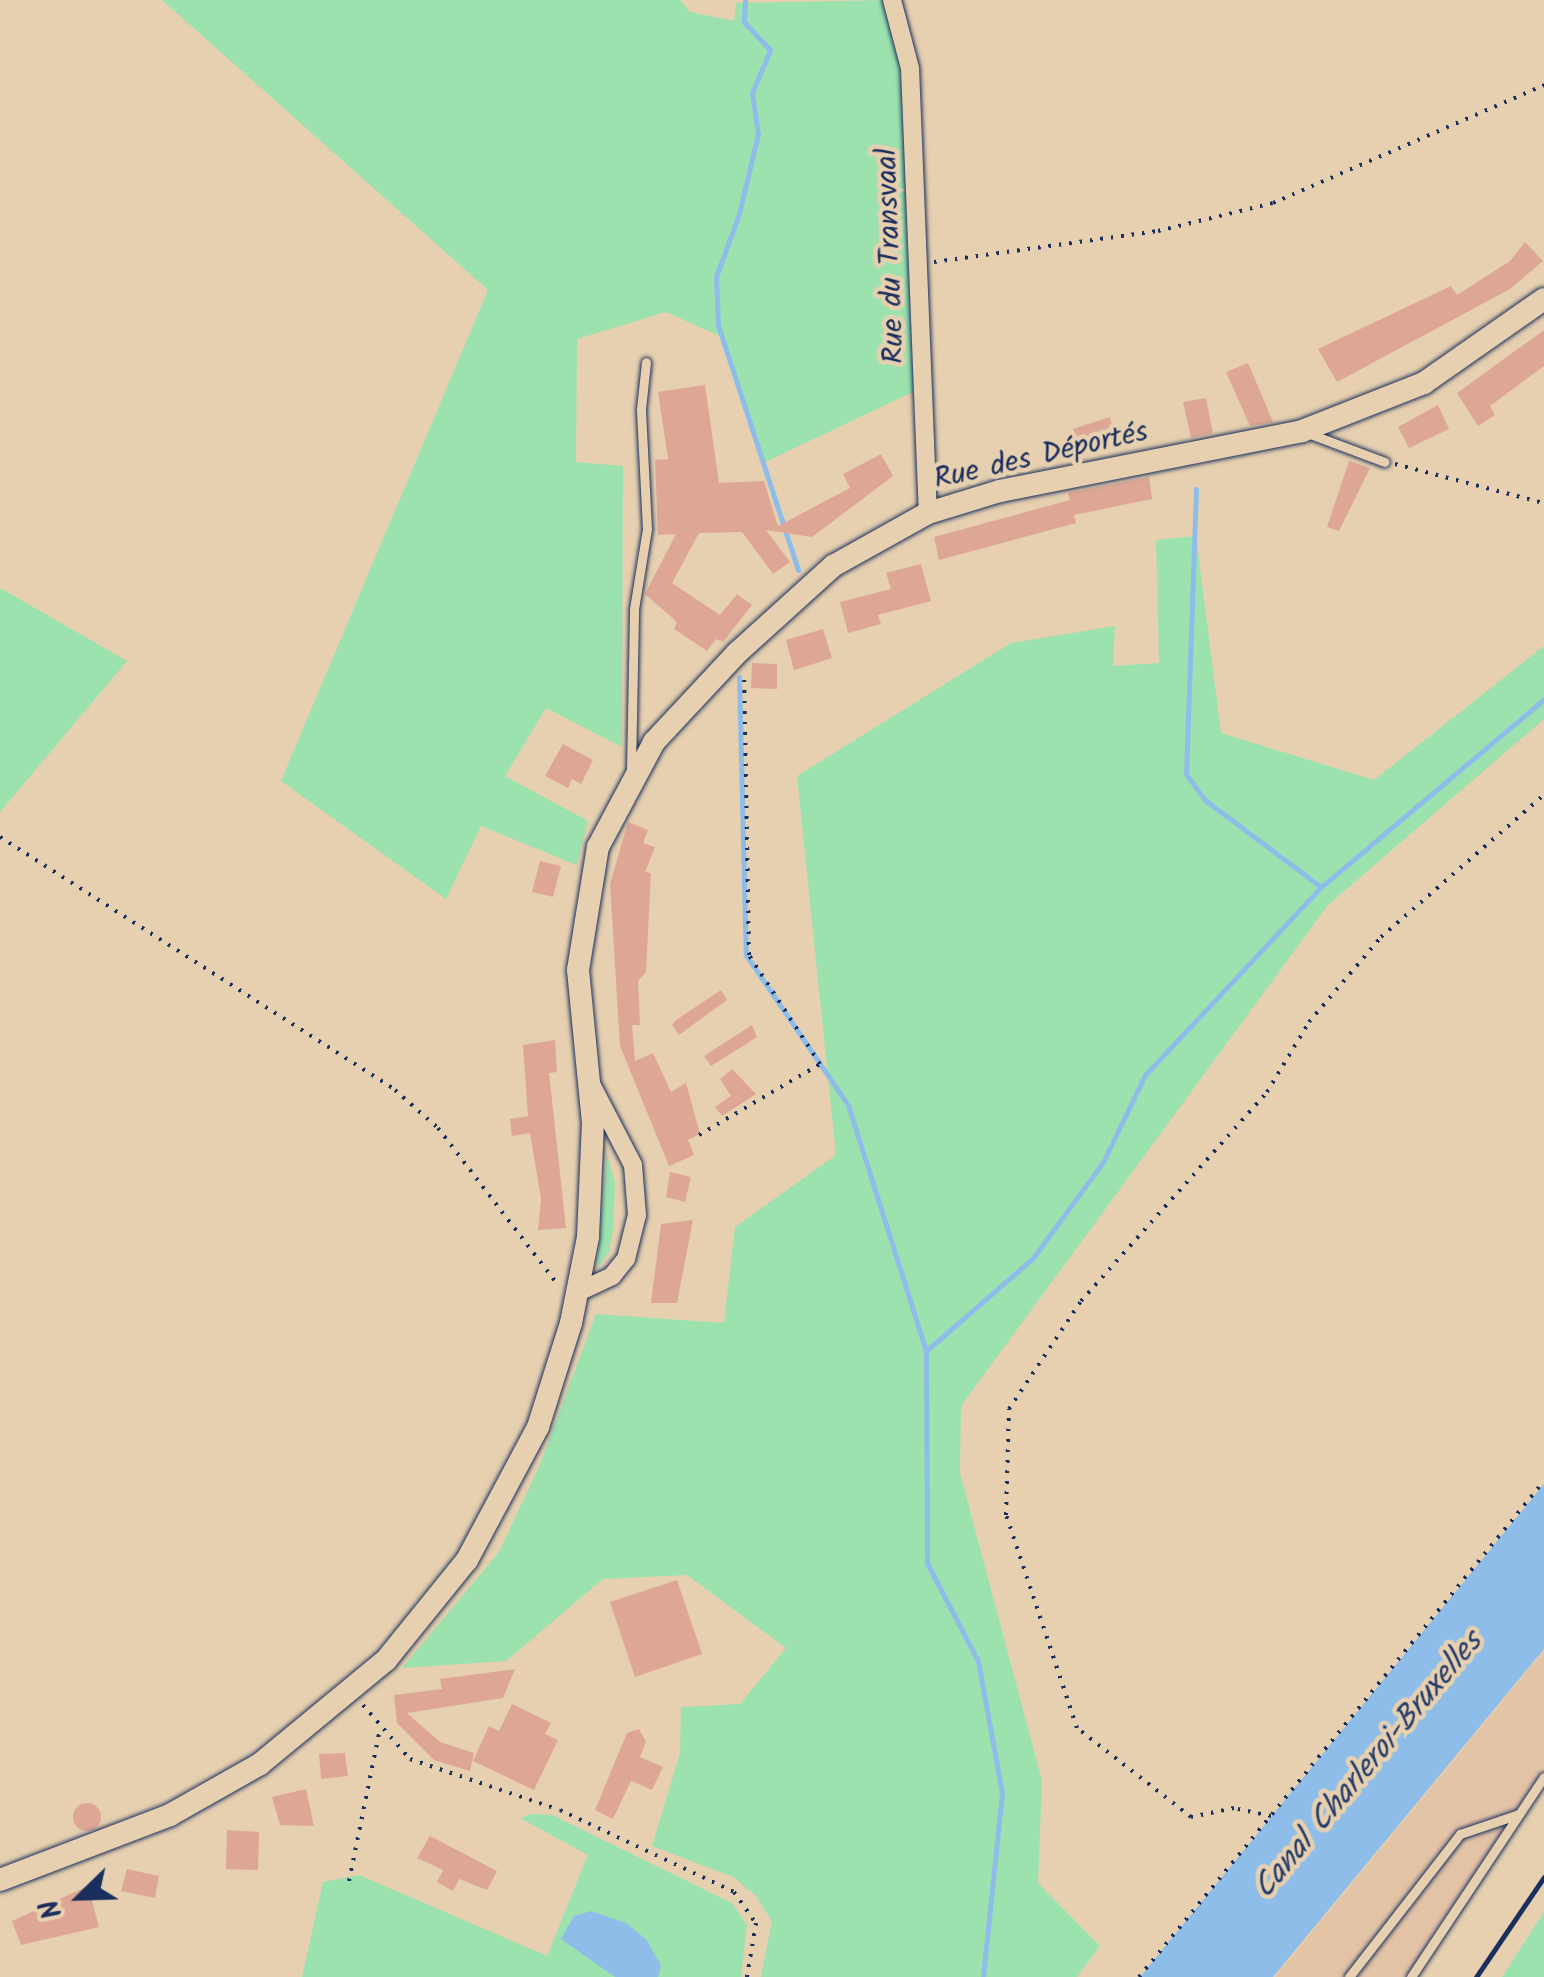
<!DOCTYPE html>
<meta charset="utf-8">
<style>
body{margin:0}
#map{position:relative;width:1544px;height:1977px;overflow:hidden;background:#e6d0af;font-family:Kalam,sans-serif}
div>[style]{position:absolute}
.built>*{inset:0;background:#e4c4a7}
.green>*{inset:0;background:#9ce2ae}
.water>*{inset:0;background:#8ebde9}
.stream>*{height:5px;margin:-2.5px;padding:0 2.5px;transform-origin:2.5px;border-radius:2.5px;background:#8ebde9}
.building>*{inset:0;background:#dea795}
.round{border-radius:50%}
.path>*{height:4px;margin-top:-2px;transform-origin:0;background:repeating-linear-gradient(90deg,#1b2f5e 0 2.5px,transparent 0 10.5px)}
.roads{filter:drop-shadow(0 0 2px #1b2f5e) drop-shadow(0 0 2px #1b2f5e)}
.service>*{height:9px;margin:-4.5px;padding:0 4.5px;transform-origin:4.5px;border-radius:4.5px;background:#e6d0af}
.minor>*{height:18px;margin:-9px;padding:0 9px;transform-origin:9px;border-radius:9px;background:#e6d0af}
.tertiary>*{height:22px;margin:-11px;padding:0 11px;transform-origin:11px;border-radius:11px;background:#e6d0af}
.rail>*{height:5px;margin:-2.5px;padding:0 2.5px;transform-origin:2.5px;border-radius:2.5px;background:#1b2f5e}
span{translate:-50% -50%;white-space:nowrap;text-align:center;line-height:1.15;-webkit-text-stroke:9px #e6d0af;paint-order:stroke}
.street-label{font-size:30px;color:#1b2f5e}
.water-label{font-size:32px;color:#263d6c;font-style:italic}
.north{position:absolute;left:30px;top:1847px;width:100px;height:100px;-webkit-text-stroke:8px #e6d0af;paint-order:stroke;rotate:247deg;font-size:28px;font-weight:700;line-height:40px;text-align:center;color:#1b2f5e}
.north::after{content:'';display:block;margin:auto;width:35px;height:45px;background:#1b2f5e;clip-path:polygon(50% 0,100% 100%,50% 72%,0 100%)}
</style>
<div id="map">
<div class="built">
<i style="clip-path:polygon(1544px 1651px,1544px 1781px,1416px 1977px,1275px 1977px)"></i>
</div>
<div class="green">
<i style="clip-path:polygon(162px 0,680px 0,690px 12px,734px 21px,736px 3px,886px 0,898px 38px,914px 277px,913px 392px,765px 462px,722px 337px,666px 312px,577px 339px,576px 462px,623px 466px,622px 747px,546px 708px,505px 776px,588px 821px,577px 865px,481px 826px,446px 899px,281px 781px,488px 290px)"></i>
<i style="clip-path:polygon(1196px 536px,1221px 733px,1374px 780px,1544px 646px,1544px 719px,1328px 905px,961px 1406px,960px 1473px,1042px 1781px,1038px 1883px,1100px 1946px,1077px 1977px,761px 1977px,772px 1921px,755px 1895px,733px 1877px,652px 1846px,680px 1753px,681px 1707px,740px 1704px,786px 1648px,687px 1575px,603px 1579px,506px 1661px,402px 1668px,499px 1552px,539px 1467px,596px 1314px,724px 1323px,735px 1227px,836px 1155px,797px 776px,1011px 643px,1115px 626px,1113px 666px,1159px 663px,1156px 540px)"></i>
<i style="clip-path:polygon(0 588px,127px 661px,0 812px)"></i>
<i style="clip-path:polygon(607px 1154px,615px 1183px,613px 1231px,609px 1252px,597px 1269px)"></i>
<i style="clip-path:polygon(532px 1814px,552px 1815px,732px 1903px,747px 1925px,741px 1977px,302px 1977px,323px 1882px,359px 1875px,547px 1956px,588px 1855px,520px 1818px)"></i>
<i style="clip-path:polygon(1544px 1912px,1544px 1977px,1502px 1977px)"></i>
</div>
<div class="water">
<i style="clip-path:polygon(1544px 1484px,1544px 1649px,1273px 1977px,1140px 1977px)"></i>
<i style="clip-path:polygon(591px 1911px,626px 1923px,647px 1940px,661px 1966px,658px 1977px,615px 1977px,561px 1939px,574px 1916px)"></i>
</div>
<div class="stream">
<i style="left:745px;top:0;width:22px;rotate:93deg"></i>
<i style="left:744px;top:22px;width:38px;rotate:47deg"></i>
<i style="left:770px;top:50px;width:47px;rotate:112.7deg"></i>
<i style="left:752px;top:93px;width:41px;rotate:81.7deg"></i>
<i style="left:758px;top:134px;width:82px;rotate:103.4deg"></i>
<i style="left:739px;top:214px;width:67px;rotate:110.1deg"></i>
<i style="left:716px;top:277px;width:48px;rotate:87.6deg"></i>
<i style="left:718px;top:325px;width:258px;rotate:71.9deg"></i>
<i style="left:1196px;top:489px;width:285px;rotate:92deg"></i>
<i style="left:1186px;top:774px;width:32px;rotate:54deg"></i>
<i style="left:1205px;top:800px;width:145px;rotate:36.9deg"></i>
<i style="left:739px;top:677px;width:278px;rotate:88.6deg"></i>
<i style="left:746px;top:955px;width:181px;rotate:55.8deg"></i>
<i style="left:848px;top:1105px;width:258px;rotate:72.4deg"></i>
<i style="left:926px;top:1351px;width:212px;rotate:89.7deg"></i>
<i style="left:927px;top:1563px;width:110px;rotate:62.5deg"></i>
<i style="left:978px;top:1661px;width:134px;rotate:79.7deg"></i>
<i style="left:1002px;top:1793px;width:185px;rotate:95.9deg"></i>
<i style="left:926px;top:1351px;width:142px;rotate:-41deg"></i>
<i style="left:1033px;top:1258px;width:119px;rotate:-53.9deg"></i>
<i style="left:1103px;top:1162px;width:97px;rotate:-64.2deg"></i>
<i style="left:1145px;top:1075px;width:258px;rotate:-46.9deg"></i>
<i style="left:1321px;top:887px;width:292px;rotate:-40.1deg"></i>
</div>
<div class="building">
<i style="clip-path:polygon(1525px 242px,1543px 261px,1510px 289px,1337px 382px,1318px 349px,1451px 286px,1457px 295px,1510px 261px)"></i>
<i style="clip-path:polygon(1544px 330px,1544px 366px,1490px 406px,1495px 415px,1478px 426px,1457px 393px)"></i>
<i style="clip-path:polygon(1248px 363px,1263px 398px,1273px 422px,1250px 426px,1226px 372px)"></i>
<i style="clip-path:polygon(705px 385px,719px 483px,764px 481px,778px 526px,850px 488px,843px 474px,881px 454px,893px 476px,812px 537px,766px 530px,790px 562px,773px 574px,742px 532px,699px 533px,672px 583px,720px 615px,737px 594px,752px 605px,723px 642px,716px 639px,707px 651px,674px 629px,677px 622px,645px 594px,676px 534px,658px 535px,655px 460px,668px 459px,658px 392px)"></i>
<i style="clip-path:polygon(1206px 398px,1213px 433px,1191px 438px,1183px 402px)"></i>
<i style="clip-path:polygon(1438px 405px,1449px 429px,1409px 448px,1398px 427px)"></i>
<i style="clip-path:polygon(1110px 417px,1116px 444px,1079px 452px,1073px 429px)"></i>
<i style="clip-path:polygon(1349px 461px,1370px 468px,1339px 531px,1327px 527px)"></i>
<i style="clip-path:polygon(1149px 477px,1152px 499px,1074px 515px,1076px 523px,939px 560px,934px 537px,1070px 500px,1068px 493px)"></i>
<i style="clip-path:polygon(921px 564px,931px 601px,878px 615px,881px 624px,848px 633px,840px 602px,891px 589px,886px 573px)"></i>
<i style="clip-path:polygon(823px 629px,832px 658px,794px 670px,786px 640px)"></i>
<i style="clip-path:polygon(752px 663px,777px 664px,777px 689px,751px 688px)"></i>
<i style="clip-path:polygon(563px 744px,593px 760px,581px 784px,572px 779px,568px 788px,545px 776px)"></i>
<i style="clip-path:polygon(628px 822px,648px 830px,643px 843px,655px 847px,645px 872px,651px 873px,646px 972px,638px 981px,640px 1025px,632px 1025px,635px 1061px,653px 1053px,671px 1092px,686px 1083px,700px 1134px,688px 1140px,694px 1155px,669px 1166px,620px 1046px,610px 884px)"></i>
<i style="clip-path:polygon(540px 861px,561px 866px,553px 897px,532px 892px)"></i>
<i style="clip-path:polygon(721px 990px,727px 1000px,679px 1035px,672px 1025px,676px 1020px)"></i>
<i style="clip-path:polygon(752px 1025px,757px 1037px,711px 1066px,704px 1056px)"></i>
<i style="clip-path:polygon(555px 1040px,557px 1072px,549px 1073px,566px 1228px,538px 1230px,541px 1199px,530px 1133px,512px 1136px,510px 1119px,528px 1116px,523px 1045px)"></i>
<i style="clip-path:polygon(732px 1069px,756px 1094px,722px 1116px,715px 1107px,731px 1096px,720px 1079px)"></i>
<i style="clip-path:polygon(670px 1172px,691px 1177px,685px 1202px,666px 1197px)"></i>
<i style="clip-path:polygon(693px 1220px,677px 1303px,651px 1303px,661px 1224px)"></i>
<i style="clip-path:polygon(677px 1580px,702px 1654px,635px 1677px,610px 1602px)"></i>
<i style="clip-path:polygon(515px 1669px,503px 1698px,407px 1713px,440px 1742px,474px 1753px,470px 1771px,434px 1760px,397px 1723px,394px 1695px,442px 1689px,440px 1679px)"></i>
<i style="clip-path:polygon(512px 1704px,551px 1723px,545px 1734px,558px 1740px,534px 1790px,473px 1761px,489px 1726px,499px 1731px)"></i>
<i style="clip-path:polygon(639px 1729px,646px 1742px,640px 1757px,663px 1767px,652px 1790px,631px 1781px,613px 1819px,595px 1810px,627px 1733px)"></i>
<i style="clip-path:polygon(345px 1753px,348px 1776px,321px 1779px,319px 1754px)"></i>
<i style="clip-path:polygon(306px 1789px,314px 1826px,280px 1825px,272px 1797px)"></i>
<i class="round" style="left:73px;top:1803px;width:28px;height:28px"></i>
<i style="clip-path:polygon(227px 1830px,259px 1832px,258px 1870px,226px 1869px)"></i>
<i style="clip-path:polygon(430px 1836px,497px 1871px,487px 1890px,459px 1879px,453px 1891px,437px 1882px,443px 1870px,417px 1858px)"></i>
<i style="clip-path:polygon(127px 1869px,159px 1876px,155px 1898px,121px 1891px)"></i>
<i style="clip-path:polygon(88px 1886px,99px 1927px,21px 1945px,12px 1921px)"></i>
</div>
<div class="path">
<i style="left:934px;top:262px;width:226px;rotate:-7.9deg"></i>
<i style="left:1158px;top:231px;width:118px;rotate:-13.7deg"></i>
<i style="left:1273px;top:203px;width:296px;rotate:-23.5deg"></i>
<i style="left:1395px;top:464px;width:154px;rotate:14.7deg"></i>
<i style="left:0;top:837px;width:469px;rotate:32.6deg"></i>
<i style="left:395px;top:1090px;width:57px;rotate:41.5deg"></i>
<i style="left:438px;top:1128px;width:199px;rotate:52.6deg"></i>
<i style="left:699px;top:1135px;width:140px;rotate:-30.4deg"></i>
<i style="left:820px;top:1064px;width:130px;rotate:-123.1deg"></i>
<i style="left:749px;top:955px;width:283px;rotate:-91deg"></i>
<i style="left:363px;top:1705px;width:72px;rotate:49deg"></i>
<i style="left:410px;top:1759px;width:158px;rotate:18.8deg"></i>
<i style="left:560px;top:1810px;width:192px;rotate:25.2deg"></i>
<i style="left:734px;top:1892px;width:38px;rotate:55deg"></i>
<i style="left:756px;top:1923px;width:55px;rotate:99.5deg"></i>
<i style="left:1271px;top:1816px;width:38px;rotate:-168deg"></i>
<i style="left:1234px;top:1808px;width:44px;rotate:168.2deg"></i>
<i style="left:1191px;top:1817px;width:145px;rotate:-142deg"></i>
<i style="left:1077px;top:1728px;width:225px;rotate:-108.4deg"></i>
<i style="left:1006px;top:1515px;width:106px;rotate:-88.4deg"></i>
<i style="left:1009px;top:1409px;width:130px;rotate:-56.3deg"></i>
<i style="left:1081px;top:1301px;width:280px;rotate:-48.3deg"></i>
<i style="left:1267px;top:1092px;width:82px;rotate:-59deg"></i>
<i style="left:1309px;top:1022px;width:111px;rotate:-49.7deg"></i>
<i style="left:1381px;top:937px;width:216px;rotate:-41.1deg"></i>
<i style="left:349px;top:1881px;width:156px;rotate:-78.5deg"></i>
<i style="left:1139px;top:1977px;width:640px;rotate:-50.77deg"></i>
</div>
<div class="roads">
<div class="service">
<i style="left:1305px;top:432px;width:85px;rotate:20.6deg"></i>
<i style="left:631px;top:770px;width:161px;rotate:-88.9deg"></i>
<i style="left:634px;top:609px;width:81px;rotate:-80.8deg"></i>
<i style="left:647px;top:529px;width:120px;rotate:-92.9deg"></i>
<i style="left:641px;top:409px;width:47px;rotate:-83.9deg"></i>
<i style="left:1349px;top:1977px;width:181px;rotate:-52.2deg"></i>
<i style="left:1460px;top:1834px;width:62px;rotate:-18.7deg"></i>
<i style="left:1411px;top:1977px;width:240px;rotate:-56.4deg"></i>
</div>
<div class="minor">
<i style="left:892px;top:0;width:70px;rotate:75.2deg"></i>
<i style="left:910px;top:68px;width:445px;rotate:87.7deg"></i>
<i style="left:576px;top:1293px;width:40px;rotate:-25deg"></i>
<i style="left:612px;top:1276px;width:22px;rotate:-51deg"></i>
<i style="left:626px;top:1259px;width:45px;rotate:-76deg"></i>
<i style="left:637px;top:1215px;width:50px;rotate:-94.6deg"></i>
<i style="left:633px;top:1165px;width:96px;rotate:-117.4deg"></i>
</div>
<div class="tertiary">
<i style="left:0;top:1880px;width:182px;rotate:-20.9deg"></i>
<i style="left:170px;top:1815px;width:103px;rotate:-29.5deg"></i>
<i style="left:260px;top:1764px;width:163px;rotate:-39.5deg"></i>
<i style="left:386px;top:1660px;width:129px;rotate:-51deg"></i>
<i style="left:467px;top:1560px;width:151px;rotate:-61.9deg"></i>
<i style="left:538px;top:1427px;width:109px;rotate:-72.4deg"></i>
<i style="left:571px;top:1323px;width:88px;rotate:-78.8deg"></i>
<i style="left:588px;top:1237px;width:114px;rotate:-87.5deg"></i>
<i style="left:593px;top:1123px;width:154px;rotate:-95.6deg"></i>
<i style="left:578px;top:970px;width:125px;rotate:-80.8deg"></i>
<i style="left:598px;top:847px;width:119px;rotate:-61.9deg"></i>
<i style="left:654px;top:742px;width:122px;rotate:-47deg"></i>
<i style="left:737px;top:653px;width:130px;rotate:-42.2deg"></i>
<i style="left:833px;top:566px;width:109px;rotate:-29.2deg"></i>
<i style="left:928px;top:513px;width:75px;rotate:-17deg"></i>
<i style="left:1000px;top:491px;width:308px;rotate:-11.2deg"></i>
<i style="left:1302px;top:431px;width:131px;rotate:-21.5deg"></i>
<i style="left:1424px;top:383px;width:146px;rotate:-35deg"></i>
</div>
</div>
<div class="rail">
<i style="left:1476px;top:1977px;width:121px;rotate:-55.8deg"></i>
</div>
<div class="street-label">
<span style="left:891px;top:256px;rotate:-92deg">Rue du Transvaal</span>
<span style="left:1041px;top:456px;rotate:-13deg">Rue des Déportés</span>
</div>
<div class="water-label">
<span style="left:1369px;top:1766px;rotate:-50deg">Canal Charleroi-Bruxelles</span>
</div>
<div class="north">N</div>
</div>
